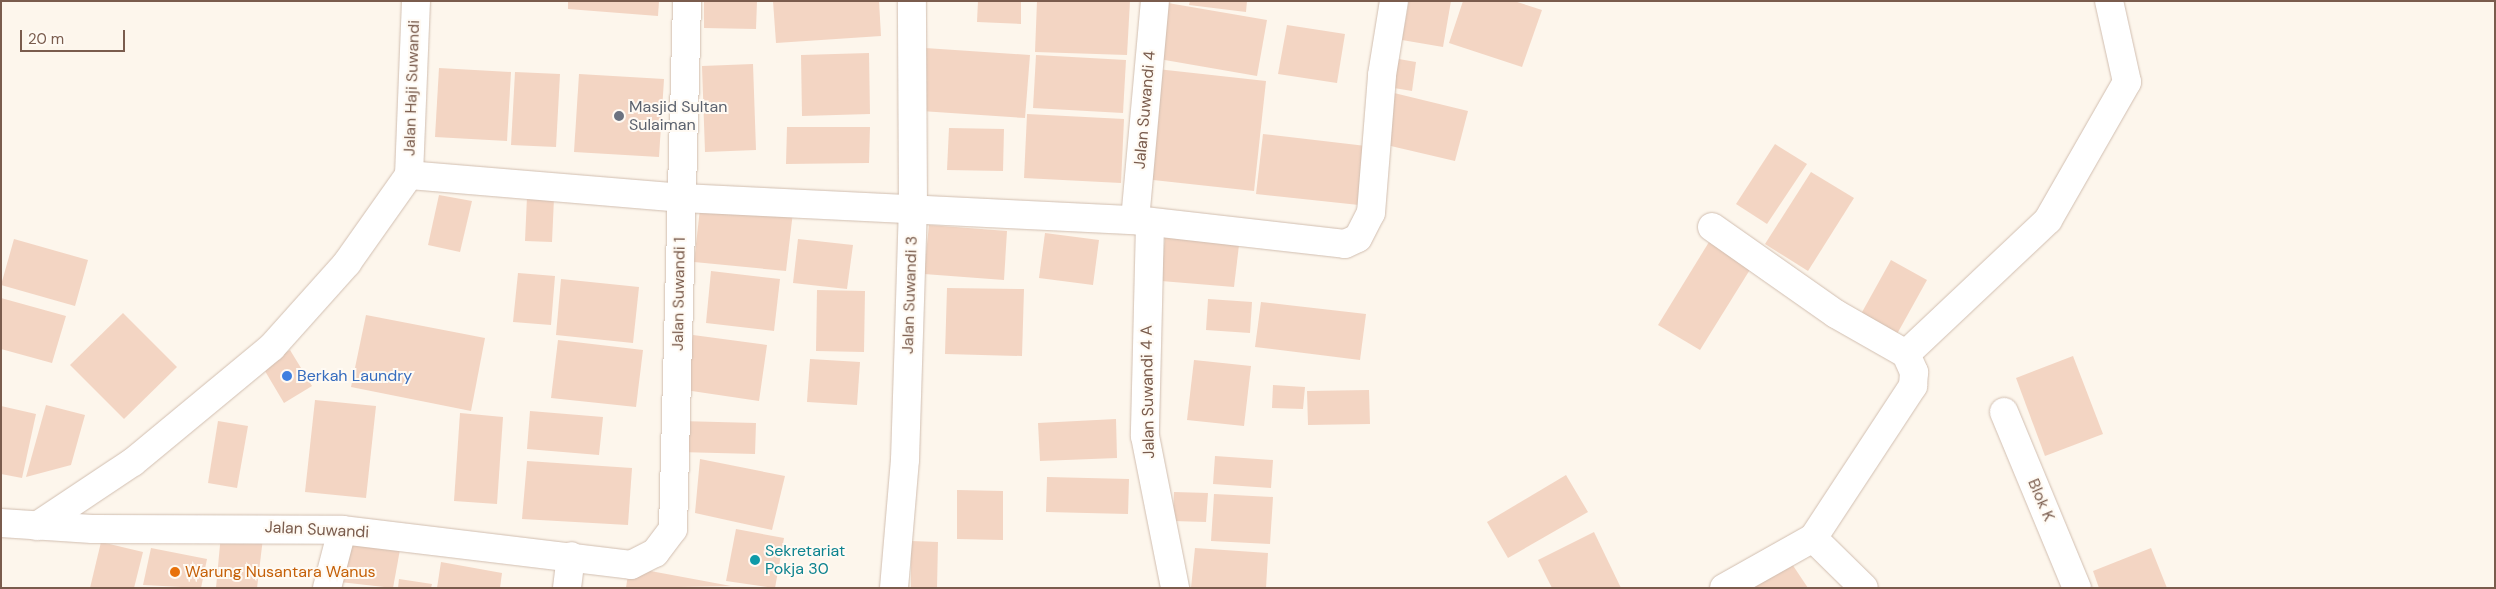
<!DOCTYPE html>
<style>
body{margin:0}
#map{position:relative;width:2496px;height:589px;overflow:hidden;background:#fdf6ec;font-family:"DM Sans",sans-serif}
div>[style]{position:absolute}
.building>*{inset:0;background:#f3d5c3}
.roads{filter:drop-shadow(0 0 1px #d1beb0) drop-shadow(0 0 1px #d1beb0)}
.street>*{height:28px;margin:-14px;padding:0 14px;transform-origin:14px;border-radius:14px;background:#fff}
.dots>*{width:14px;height:14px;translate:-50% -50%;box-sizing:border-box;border:2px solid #fffaf3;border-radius:50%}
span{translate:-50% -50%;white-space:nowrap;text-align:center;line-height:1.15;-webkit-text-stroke:4px #fffaf3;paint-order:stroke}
.street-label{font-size:16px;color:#7a5c4d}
.worship-label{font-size:16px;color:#5b616d}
.left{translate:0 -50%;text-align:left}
.shop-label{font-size:16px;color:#366cbe}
.culture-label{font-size:16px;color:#0d838f}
.food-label{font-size:16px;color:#c56008}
.frame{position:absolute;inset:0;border:2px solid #7a5c4d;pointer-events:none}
.scale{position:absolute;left:20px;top:30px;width:105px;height:22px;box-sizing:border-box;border:2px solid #7a5c4d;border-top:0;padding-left:6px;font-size:15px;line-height:18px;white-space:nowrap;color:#7a5c4d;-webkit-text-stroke:4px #fffaf3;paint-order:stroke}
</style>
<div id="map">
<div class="building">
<i style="clip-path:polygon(568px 1px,659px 1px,658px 16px,568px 9px)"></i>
<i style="clip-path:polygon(704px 1px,757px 1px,756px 29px,704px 28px)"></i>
<i style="clip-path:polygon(773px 1px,879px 1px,881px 36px,776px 43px)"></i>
<i style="clip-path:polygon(978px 1px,1021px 1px,1021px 24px,977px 22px)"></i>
<i style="clip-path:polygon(1037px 1px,1130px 1px,1127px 55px,1035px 52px)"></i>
<i style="clip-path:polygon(1190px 1px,1247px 1px,1246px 12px,1189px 5px)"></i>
<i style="clip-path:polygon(1409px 1px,1451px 1px,1443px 47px,1402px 40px)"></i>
<i style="clip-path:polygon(1463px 1px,1514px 1px,1542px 10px,1522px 67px,1449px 43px)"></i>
<i style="clip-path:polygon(1168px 3px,1267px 20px,1257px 76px,1159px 59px)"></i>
<i style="clip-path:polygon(1287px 25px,1345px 34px,1337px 83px,1278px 74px)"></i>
<i style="clip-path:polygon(925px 48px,1030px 55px,1025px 118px,921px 111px)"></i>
<i style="clip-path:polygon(869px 53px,870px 114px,802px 116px,801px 55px)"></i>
<i style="clip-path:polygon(1036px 55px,1126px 60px,1123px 113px,1033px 108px)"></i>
<i style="clip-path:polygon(1393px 58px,1416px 62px,1412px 91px,1388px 87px)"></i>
<i style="clip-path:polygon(753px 64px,756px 150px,705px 152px,702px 66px)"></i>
<i style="clip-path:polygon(439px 68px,511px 72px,507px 141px,435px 137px)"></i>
<i style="clip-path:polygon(1157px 69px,1266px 81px,1254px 191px,1144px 179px)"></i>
<i style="clip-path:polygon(515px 72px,560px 74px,556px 147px,511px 145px)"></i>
<i style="clip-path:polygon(579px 74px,664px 79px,659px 157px,574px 152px)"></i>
<i style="clip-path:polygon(1390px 92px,1468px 111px,1455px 161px,1378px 143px)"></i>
<i style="clip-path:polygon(1027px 114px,1124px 119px,1121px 183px,1024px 178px)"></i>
<i style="clip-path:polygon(787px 127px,870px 127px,869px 163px,786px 164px)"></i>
<i style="clip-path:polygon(949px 128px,1004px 129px,1003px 171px,947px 170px)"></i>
<i style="clip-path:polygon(1263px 134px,1366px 146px,1359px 205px,1256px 194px)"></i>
<i style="clip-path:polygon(1775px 144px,1807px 164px,1767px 224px,1736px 204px)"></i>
<i style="clip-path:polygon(1811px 172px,1854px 198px,1808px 271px,1765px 244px)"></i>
<i style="clip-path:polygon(439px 195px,472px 201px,460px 252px,428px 245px)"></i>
<i style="clip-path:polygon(527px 197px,554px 198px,552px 242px,525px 241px)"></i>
<i style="clip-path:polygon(701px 200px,793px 212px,786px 271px,694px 262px)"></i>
<i style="clip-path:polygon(929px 225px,1007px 231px,1004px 280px,924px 274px)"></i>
<i style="clip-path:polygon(1045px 233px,1099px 240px,1093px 285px,1039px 278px)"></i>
<i style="clip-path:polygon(1165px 237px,1239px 245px,1234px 287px,1161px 281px)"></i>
<i style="clip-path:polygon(14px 239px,88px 260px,75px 306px,1px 285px)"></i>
<i style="clip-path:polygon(798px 239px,853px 245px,847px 289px,793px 283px)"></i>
<i style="clip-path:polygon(1709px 242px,1751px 268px,1700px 350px,1658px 325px)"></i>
<i style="clip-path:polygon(1891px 260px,1927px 280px,1897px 334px,1861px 314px)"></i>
<i style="clip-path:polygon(711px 271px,780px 279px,774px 331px,706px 323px)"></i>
<i style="clip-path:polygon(518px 273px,555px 276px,551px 325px,513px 322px)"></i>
<i style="clip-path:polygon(561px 279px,639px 287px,633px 343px,556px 335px)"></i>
<i style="clip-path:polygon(947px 288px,1024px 289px,1022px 356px,945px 354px)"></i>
<i style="clip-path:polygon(817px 290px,865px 291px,864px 352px,816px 351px)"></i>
<i style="clip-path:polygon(1px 298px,66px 316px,52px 363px,1px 349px)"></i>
<i style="clip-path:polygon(1208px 299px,1252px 302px,1250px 333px,1206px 330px)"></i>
<i style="clip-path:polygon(1261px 302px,1366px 314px,1360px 360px,1255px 347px)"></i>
<i style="clip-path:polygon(123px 313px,177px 367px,124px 419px,70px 365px)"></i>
<i style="clip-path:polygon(366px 315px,485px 338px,471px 411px,351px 387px)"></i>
<i style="clip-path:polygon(693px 335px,767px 345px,759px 401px,685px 390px)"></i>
<i style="clip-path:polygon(558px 340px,643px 350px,636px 407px,551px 398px)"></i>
<i style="clip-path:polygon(290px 350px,312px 386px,284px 403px,262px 366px)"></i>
<i style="clip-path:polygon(2073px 356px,2103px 434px,2045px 456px,2016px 378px)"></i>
<i style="clip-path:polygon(810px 359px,860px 362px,857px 405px,807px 402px)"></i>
<i style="clip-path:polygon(1194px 360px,1251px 366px,1244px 426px,1187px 420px)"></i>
<i style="clip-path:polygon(1273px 385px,1305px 387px,1303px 409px,1272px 408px)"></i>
<i style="clip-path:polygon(1369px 390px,1370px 424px,1308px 425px,1307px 391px)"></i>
<i style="clip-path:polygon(315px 400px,376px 406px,366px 498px,305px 492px)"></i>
<i style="clip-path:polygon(46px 405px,85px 415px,71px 465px,26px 477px)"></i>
<i style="clip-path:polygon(1px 406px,36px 414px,22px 478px,1px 474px)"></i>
<i style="clip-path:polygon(530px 411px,603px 417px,599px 455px,527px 449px)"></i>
<i style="clip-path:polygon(460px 413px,503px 417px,497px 504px,454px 501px)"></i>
<i style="clip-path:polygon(1116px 419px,1117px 458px,1040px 461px,1038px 423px)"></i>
<i style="clip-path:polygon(218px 421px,248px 426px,237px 488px,208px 483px)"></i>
<i style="clip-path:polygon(680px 421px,756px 423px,755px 454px,679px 452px)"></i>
<i style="clip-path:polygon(1215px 456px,1273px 460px,1271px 488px,1213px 484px)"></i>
<i style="clip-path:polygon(700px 459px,785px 476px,772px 530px,695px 513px)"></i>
<i style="clip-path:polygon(527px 461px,632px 468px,628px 525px,522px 519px)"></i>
<i style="clip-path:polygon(1566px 475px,1588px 512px,1508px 558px,1487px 522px)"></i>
<i style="clip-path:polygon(1047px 477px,1129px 479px,1128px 514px,1046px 512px)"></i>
<i style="clip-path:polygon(957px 490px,1003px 491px,1003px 540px,957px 539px)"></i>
<i style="clip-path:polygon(1174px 492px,1208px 493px,1206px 522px,1173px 521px)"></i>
<i style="clip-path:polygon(1214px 494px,1273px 497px,1270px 544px,1211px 541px)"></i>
<i style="clip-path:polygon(736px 529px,784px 538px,775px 588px,726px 581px)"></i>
<i style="clip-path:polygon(1594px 532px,1621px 588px,1552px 588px,1538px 560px)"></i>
<i style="clip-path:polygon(221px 534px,263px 538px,257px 588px,216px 588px)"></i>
<i style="clip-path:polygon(350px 535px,401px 544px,393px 588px,340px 582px)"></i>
<i style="clip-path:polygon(911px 541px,938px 542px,937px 588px,911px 588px)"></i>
<i style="clip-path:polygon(101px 542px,143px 552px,134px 588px,90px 588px)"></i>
<i style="clip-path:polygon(151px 548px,207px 559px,201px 588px,143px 585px)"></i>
<i style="clip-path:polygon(1195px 548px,1268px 553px,1266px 588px,1191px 588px)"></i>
<i style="clip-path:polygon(2151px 548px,2167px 588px,2099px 588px,2093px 571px)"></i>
<i style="clip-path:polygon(1790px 561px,1808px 588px,1755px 588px,1754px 586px)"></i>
<i style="clip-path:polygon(441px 562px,502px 573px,500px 588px,437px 588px)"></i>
<i style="clip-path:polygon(629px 567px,731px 586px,626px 588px)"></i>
<i style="clip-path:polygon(399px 579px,432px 584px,431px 588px,398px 588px)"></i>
</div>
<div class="roads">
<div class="street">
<i style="left:409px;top:175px;width:174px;rotate:-87.7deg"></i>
<i style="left:1135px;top:220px;width:220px;rotate:-84.8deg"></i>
<i style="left:1150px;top:224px;width:212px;rotate:91.4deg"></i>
<i style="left:1145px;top:436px;width:155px;rotate:78.8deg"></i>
<i style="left:1712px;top:227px;width:151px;rotate:35.1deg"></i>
<i style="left:1836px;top:314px;width:81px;rotate:29.7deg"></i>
<i style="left:1906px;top:354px;width:20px;rotate:66deg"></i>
<i style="left:1914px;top:372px;width:14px;rotate:94deg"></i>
<i style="left:1913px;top:386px;width:182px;rotate:123.3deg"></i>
<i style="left:1813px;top:538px;width:102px;rotate:150.7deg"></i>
<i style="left:1906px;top:354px;width:195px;rotate:-43.3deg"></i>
<i style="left:2048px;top:220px;width:159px;rotate:-60.2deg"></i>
<i style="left:2127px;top:82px;width:83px;rotate:-102.5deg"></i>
<i style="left:2004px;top:412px;width:191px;rotate:67.5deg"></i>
<i style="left:1px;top:523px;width:91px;rotate:3.8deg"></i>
<i style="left:92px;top:529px;width:250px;rotate:0.2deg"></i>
<i style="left:342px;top:530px;width:291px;rotate:6.9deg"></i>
<i style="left:631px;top:565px;width:27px;rotate:-27deg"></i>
<i style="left:655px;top:553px;width:30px;rotate:-53deg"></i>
<i style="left:673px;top:529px;width:528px;rotate:-88.48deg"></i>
<i style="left:37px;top:526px;width:115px;rotate:-33.7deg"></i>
<i style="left:133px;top:462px;width:180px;rotate:-39.6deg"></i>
<i style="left:272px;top:347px;width:113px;rotate:-48.2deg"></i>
<i style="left:347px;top:263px;width:108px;rotate:-54.8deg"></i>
<i style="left:409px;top:175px;width:273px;rotate:4.8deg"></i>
<i style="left:681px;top:198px;width:455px;rotate:2.8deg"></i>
<i style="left:1135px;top:220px;width:211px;rotate:6.5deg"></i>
<i style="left:1345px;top:244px;width:14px;rotate:-25deg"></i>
<i style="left:1358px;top:238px;width:28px;rotate:-63deg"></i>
<i style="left:1371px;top:213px;width:138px;rotate:-85.4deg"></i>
<i style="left:1382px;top:75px;width:75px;rotate:-80.8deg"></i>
<i style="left:1813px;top:538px;width:71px;rotate:44.4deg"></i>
<i style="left:327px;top:588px;width:60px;rotate:-75.5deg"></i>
<i style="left:567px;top:588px;width:32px;rotate:-83deg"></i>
<i style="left:894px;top:588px;width:128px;rotate:-85.1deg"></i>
<i style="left:905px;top:460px;width:249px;rotate:-88.2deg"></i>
<i style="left:913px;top:211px;width:210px;rotate:-90.3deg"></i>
</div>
</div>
<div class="dots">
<i style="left:619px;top:116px;background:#6b7280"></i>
<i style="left:287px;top:376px;background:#3f7fe0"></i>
<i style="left:755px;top:560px;background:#0f9aa8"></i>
<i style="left:175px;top:572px;background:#e8710a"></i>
</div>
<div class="street-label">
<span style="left:412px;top:88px;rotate:-88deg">Jalan Haji Suwandi</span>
<span style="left:1145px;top:110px;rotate:-85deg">Jalan Suwandi 4</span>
<span style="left:679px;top:294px;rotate:-89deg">Jalan Suwandi 1</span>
<span style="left:910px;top:295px;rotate:-88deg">Jalan Suwandi 3</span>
<span style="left:1148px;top:392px;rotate:-91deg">Jalan Suwandi 4 A</span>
<span style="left:2041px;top:500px;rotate:67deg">Blok K</span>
<span style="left:317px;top:530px;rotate:3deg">Jalan Suwandi</span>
</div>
<div class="worship-label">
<span class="left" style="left:629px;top:116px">Masjid Sultan<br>Sulaiman</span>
</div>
<div class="shop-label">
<span class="left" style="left:297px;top:376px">Berkah Laundry</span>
</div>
<div class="culture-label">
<span class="left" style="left:765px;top:560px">Sekretariat<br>Pokja 30</span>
</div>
<div class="food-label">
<span class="left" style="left:185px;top:572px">Warung Nusantara Wanus</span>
</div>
<div class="frame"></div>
<div class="scale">20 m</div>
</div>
